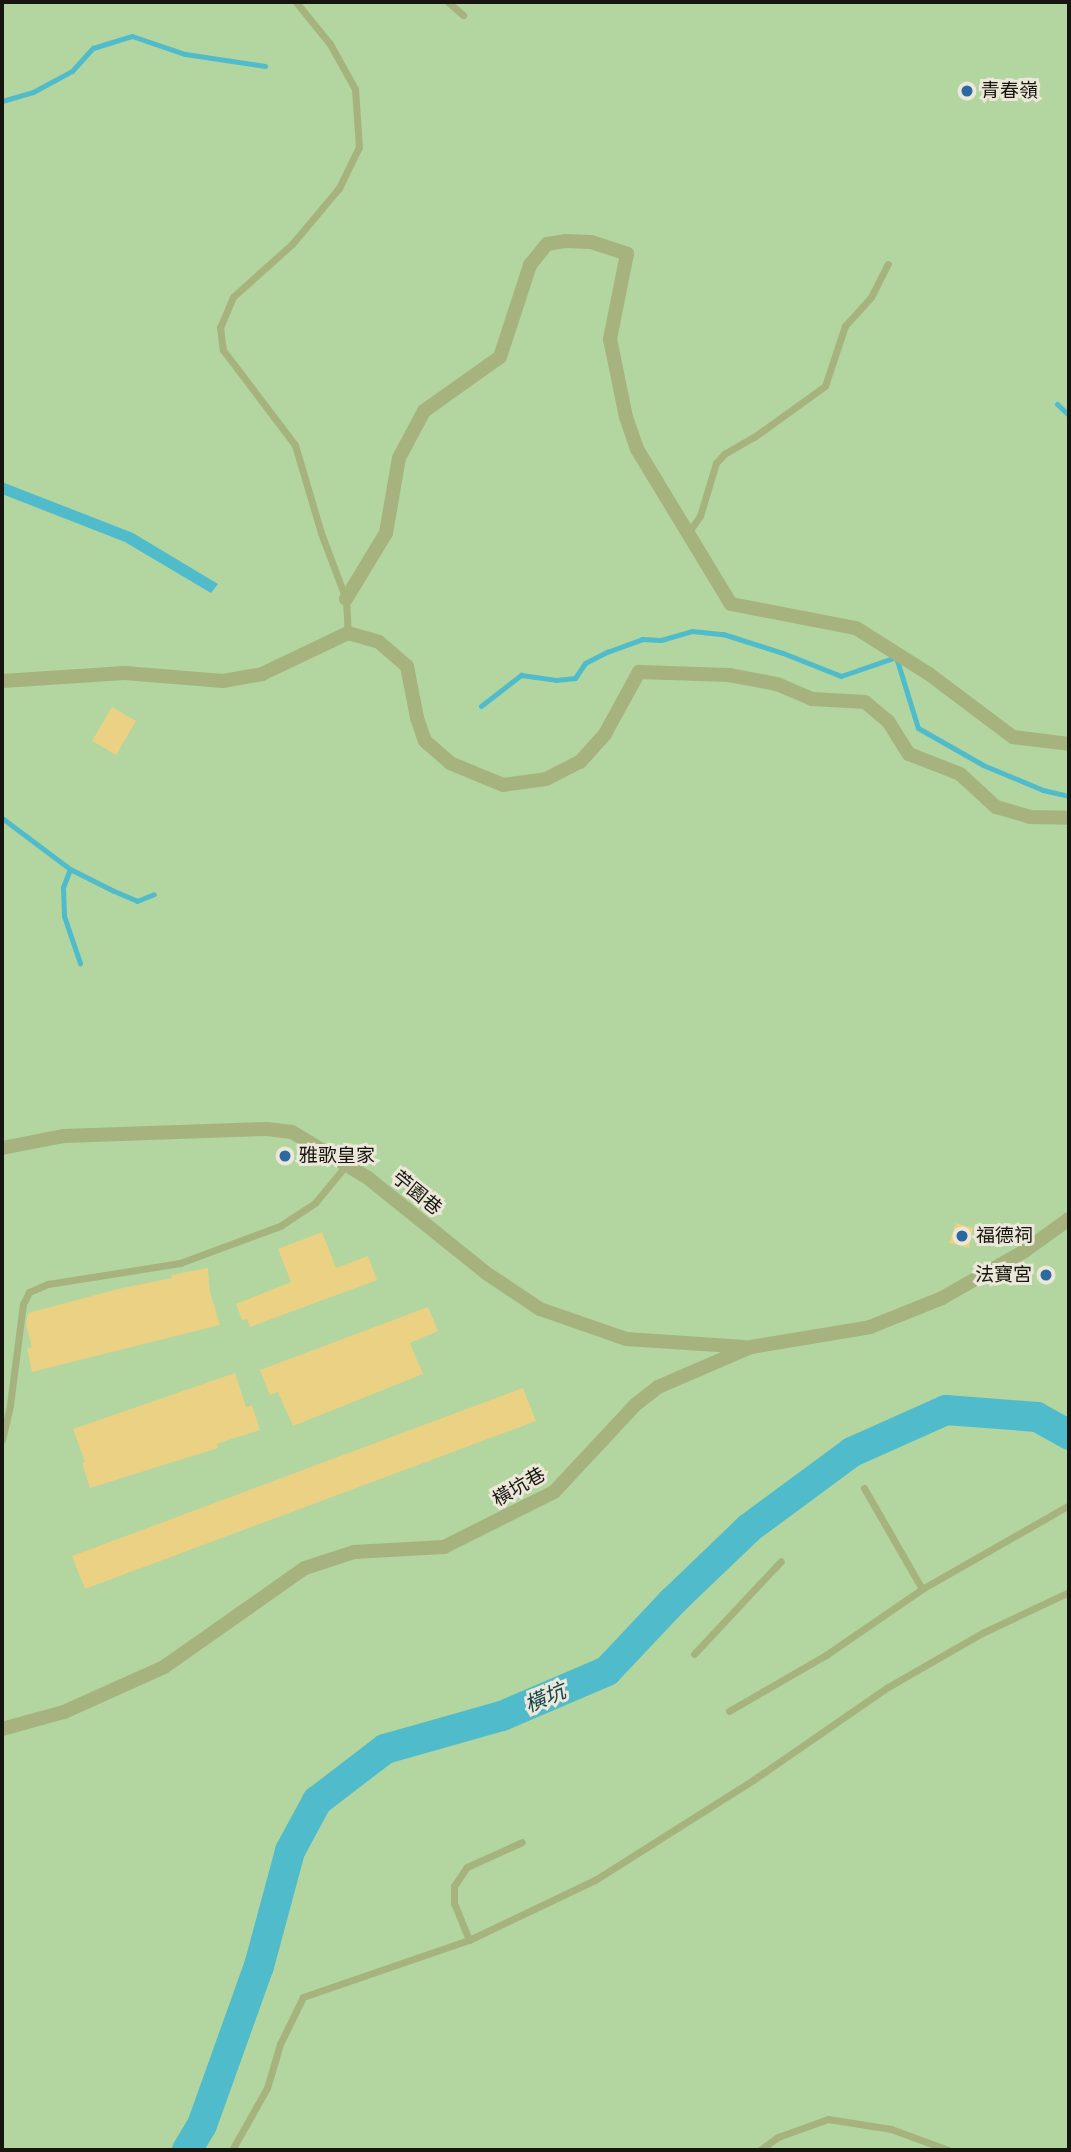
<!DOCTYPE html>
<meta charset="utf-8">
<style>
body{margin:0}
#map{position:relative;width:1071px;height:2152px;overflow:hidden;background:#ece8d9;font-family:"Source Serif 4","Noto Sans TC",serif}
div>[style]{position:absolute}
.green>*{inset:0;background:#b3d59f}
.water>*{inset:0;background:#4fbbcb}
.stream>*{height:5px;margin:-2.5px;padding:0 2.5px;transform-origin:2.5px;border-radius:2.5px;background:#4fbbcb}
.river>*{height:30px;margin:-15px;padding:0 15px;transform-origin:15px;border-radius:15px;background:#4fbbcb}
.building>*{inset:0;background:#ead184}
.lane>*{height:7px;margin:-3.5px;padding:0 3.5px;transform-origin:3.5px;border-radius:3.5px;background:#a6b37f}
.street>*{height:14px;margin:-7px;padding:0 7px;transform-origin:7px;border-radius:7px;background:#a6b37f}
.dots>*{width:19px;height:19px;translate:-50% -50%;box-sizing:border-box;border:4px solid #ece8d9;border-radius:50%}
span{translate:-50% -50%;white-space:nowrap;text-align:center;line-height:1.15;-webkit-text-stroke:6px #ece8d9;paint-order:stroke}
.poi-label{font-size:19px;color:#161510}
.left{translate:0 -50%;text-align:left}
.right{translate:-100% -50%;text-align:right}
.street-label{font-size:19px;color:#161510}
.water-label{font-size:21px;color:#15454c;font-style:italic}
.frame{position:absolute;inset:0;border:4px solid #161510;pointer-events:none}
</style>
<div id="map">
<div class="green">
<i style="clip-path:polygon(2px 2px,1069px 2px,1069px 2150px,2px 2150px)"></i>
</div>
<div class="water">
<i style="clip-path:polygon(2px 482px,133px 533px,218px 584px,211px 593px,125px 542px,2px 494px)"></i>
</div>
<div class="stream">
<i style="left:2px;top:101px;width:32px;rotate:-16deg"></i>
<i style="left:33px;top:92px;width:44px;rotate:-28.3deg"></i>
<i style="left:72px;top:71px;width:31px;rotate:-48deg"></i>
<i style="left:93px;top:48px;width:41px;rotate:-17.1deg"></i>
<i style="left:132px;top:36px;width:56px;rotate:18.8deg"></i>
<i style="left:185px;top:54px;width:81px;rotate:8.5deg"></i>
<i style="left:1057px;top:404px;width:16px;rotate:43deg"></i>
<i style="left:481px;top:706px;width:51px;rotate:-37.8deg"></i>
<i style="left:521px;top:675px;width:35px;rotate:8deg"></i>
<i style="left:556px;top:680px;width:19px;rotate:-6deg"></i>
<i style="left:575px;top:678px;width:18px;rotate:-56deg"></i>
<i style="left:585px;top:663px;width:25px;rotate:-27deg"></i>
<i style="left:607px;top:652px;width:37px;rotate:-20deg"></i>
<i style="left:642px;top:639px;width:19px;rotate:3deg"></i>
<i style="left:661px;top:640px;width:32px;rotate:-16deg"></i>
<i style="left:692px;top:631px;width:31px;rotate:6deg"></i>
<i style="left:723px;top:634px;width:63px;rotate:17.6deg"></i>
<i style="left:783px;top:653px;width:62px;rotate:21.6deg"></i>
<i style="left:841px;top:676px;width:58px;rotate:-19.1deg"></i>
<i style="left:896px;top:657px;width:74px;rotate:72.8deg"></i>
<i style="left:918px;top:728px;width:75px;rotate:29.6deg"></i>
<i style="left:983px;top:765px;width:65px;rotate:22.6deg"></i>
<i style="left:1043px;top:790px;width:27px;rotate:13deg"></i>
<i style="left:2px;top:818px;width:85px;rotate:36.9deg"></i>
<i style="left:70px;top:869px;width:49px;rotate:26.6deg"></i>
<i style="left:114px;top:891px;width:25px;rotate:23deg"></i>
<i style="left:137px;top:901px;width:18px;rotate:-22deg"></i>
<i style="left:70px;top:869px;width:19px;rotate:111deg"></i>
<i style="left:63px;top:887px;width:29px;rotate:88deg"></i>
<i style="left:64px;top:916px;width:50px;rotate:71.2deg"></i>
</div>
<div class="river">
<i style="left:187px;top:2150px;width:29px;rotate:-59deg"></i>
<i style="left:202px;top:2125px;width:169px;rotate:-70.3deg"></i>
<i style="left:259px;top:1966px;width:119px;rotate:-74.9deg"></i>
<i style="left:290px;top:1851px;width:57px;rotate:-61.6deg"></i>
<i style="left:317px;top:1801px;width:86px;rotate:-37.4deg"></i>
<i style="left:385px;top:1749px;width:122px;rotate:-15.8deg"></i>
<i style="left:502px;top:1716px;width:114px;rotate:-23.2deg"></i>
<i style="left:607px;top:1671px;width:96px;rotate:-46.7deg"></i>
<i style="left:673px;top:1601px;width:105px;rotate:-43.8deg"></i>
<i style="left:749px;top:1528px;width:128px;rotate:-36.4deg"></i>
<i style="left:852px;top:1452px;width:103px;rotate:-24.1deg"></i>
<i style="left:946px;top:1410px;width:91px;rotate:4.4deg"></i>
<i style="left:1037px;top:1417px;width:37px;rotate:29deg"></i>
</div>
<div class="building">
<i style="clip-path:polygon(112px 707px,136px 721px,116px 755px,92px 741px)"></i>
<i style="clip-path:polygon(956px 1223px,973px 1228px,969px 1248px,949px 1243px)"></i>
<i style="clip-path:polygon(322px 1232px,336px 1268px,368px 1256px,377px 1280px,250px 1327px,247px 1319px,242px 1320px,236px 1304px,291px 1282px,278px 1249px)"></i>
<i style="clip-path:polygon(208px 1268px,210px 1292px,220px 1325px,32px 1372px,27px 1349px,32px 1347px,26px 1325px,28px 1313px,118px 1289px,172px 1278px,171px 1275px)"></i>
<i style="clip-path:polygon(428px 1307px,438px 1331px,410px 1343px,423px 1374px,293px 1426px,278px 1392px,270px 1395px,260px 1370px)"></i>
<i style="clip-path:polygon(235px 1373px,246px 1407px,252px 1405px,260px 1430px,216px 1444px,218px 1448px,90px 1488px,82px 1463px,85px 1462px,73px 1429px)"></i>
<i style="clip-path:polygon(523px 1388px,536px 1421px,85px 1589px,72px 1556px)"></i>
</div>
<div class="lane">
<i style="left:296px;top:2px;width:54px;rotate:51deg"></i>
<i style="left:330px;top:44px;width:51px;rotate:60.9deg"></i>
<i style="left:355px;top:89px;width:58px;rotate:86.1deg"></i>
<i style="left:359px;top:147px;width:46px;rotate:116deg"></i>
<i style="left:339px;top:188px;width:73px;rotate:130deg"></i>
<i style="left:292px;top:244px;width:79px;rotate:138.1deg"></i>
<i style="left:233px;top:297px;width:33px;rotate:113deg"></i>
<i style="left:220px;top:327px;width:23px;rotate:83deg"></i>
<i style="left:223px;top:350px;width:119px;rotate:52.8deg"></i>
<i style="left:295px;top:445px;width:92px;rotate:73.5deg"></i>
<i style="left:321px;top:533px;width:71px;rotate:69.3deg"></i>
<i style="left:346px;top:599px;width:34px;rotate:87deg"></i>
<i style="left:448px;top:2px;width:20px;rotate:41deg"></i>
<i style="left:688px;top:533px;width:21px;rotate:-55deg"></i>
<i style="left:700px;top:516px;width:55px;rotate:-73.2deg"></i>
<i style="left:716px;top:463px;width:12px;rotate:-48deg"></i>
<i style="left:724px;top:454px;width:34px;rotate:-30deg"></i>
<i style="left:754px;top:437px;width:87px;rotate:-35.7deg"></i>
<i style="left:825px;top:386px;width:63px;rotate:-71.6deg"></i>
<i style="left:845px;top:326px;width:39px;rotate:-48deg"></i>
<i style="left:871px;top:297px;width:37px;rotate:-63deg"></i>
<i style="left:2px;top:1440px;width:36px;rotate:-77deg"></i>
<i style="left:10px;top:1405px;width:102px;rotate:-82.7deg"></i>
<i style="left:23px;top:1304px;width:13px;rotate:-63deg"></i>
<i style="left:29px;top:1292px;width:21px;rotate:-23deg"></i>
<i style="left:48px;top:1284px;width:134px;rotate:-9deg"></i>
<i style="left:180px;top:1263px;width:107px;rotate:-20.3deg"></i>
<i style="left:280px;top:1226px;width:42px;rotate:-33.3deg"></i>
<i style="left:315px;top:1203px;width:50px;rotate:-50.6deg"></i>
<i style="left:864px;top:1488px;width:116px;rotate:60.1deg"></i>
<i style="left:694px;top:1654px;width:127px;rotate:-46.9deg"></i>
<i style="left:729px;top:1711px;width:112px;rotate:-30deg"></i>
<i style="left:826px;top:1655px;width:116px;rotate:-34.5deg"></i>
<i style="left:922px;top:1589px;width:169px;rotate:-29.7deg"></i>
<i style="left:469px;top:1940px;width:40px;rotate:-112deg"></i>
<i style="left:454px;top:1903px;width:17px;rotate:-90deg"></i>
<i style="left:454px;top:1886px;width:23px;rotate:-56deg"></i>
<i style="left:467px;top:1867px;width:60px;rotate:-24.4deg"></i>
<i style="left:232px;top:2150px;width:71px;rotate:-60.6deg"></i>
<i style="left:267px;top:2088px;width:46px;rotate:-73.5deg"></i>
<i style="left:280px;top:2044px;width:52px;rotate:-63.9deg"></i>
<i style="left:303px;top:1997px;width:176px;rotate:-19deg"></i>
<i style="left:469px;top:1940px;width:140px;rotate:-25.5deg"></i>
<i style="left:595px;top:1880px;width:187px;rotate:-32.3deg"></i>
<i style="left:753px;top:1780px;width:164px;rotate:-34.6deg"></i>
<i style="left:888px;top:1687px;width:108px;rotate:-29.9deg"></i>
<i style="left:982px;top:1633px;width:96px;rotate:-25.2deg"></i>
<i style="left:760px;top:2150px;width:22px;rotate:-36deg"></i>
<i style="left:778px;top:2137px;width:53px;rotate:-19.8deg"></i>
<i style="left:828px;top:2119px;width:64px;rotate:9deg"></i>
<i style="left:891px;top:2129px;width:61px;rotate:20.2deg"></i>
</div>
<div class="street">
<i style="left:346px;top:599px;width:77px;rotate:-58.8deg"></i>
<i style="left:386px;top:533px;width:76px;rotate:-80.2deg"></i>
<i style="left:399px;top:458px;width:53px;rotate:-62deg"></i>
<i style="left:424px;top:411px;width:93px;rotate:-35.4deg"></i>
<i style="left:500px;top:357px;width:97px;rotate:-71.9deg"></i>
<i style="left:530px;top:265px;width:27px;rotate:-51deg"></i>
<i style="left:547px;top:244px;width:18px;rotate:-9deg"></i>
<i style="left:565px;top:241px;width:26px;rotate:2deg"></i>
<i style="left:591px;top:242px;width:38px;rotate:18deg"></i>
<i style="left:627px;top:254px;width:87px;rotate:101.3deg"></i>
<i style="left:610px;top:339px;width:80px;rotate:78.4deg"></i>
<i style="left:626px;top:417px;width:34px;rotate:71deg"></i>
<i style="left:637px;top:449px;width:181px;rotate:58.8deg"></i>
<i style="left:731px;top:604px;width:127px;rotate:10.9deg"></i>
<i style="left:856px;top:628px;width:86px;rotate:32.2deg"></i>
<i style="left:929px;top:674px;width:105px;rotate:36.9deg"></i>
<i style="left:1013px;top:737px;width:56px;rotate:7.1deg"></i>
<i style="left:2px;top:681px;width:123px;rotate:-3.7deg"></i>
<i style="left:125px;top:673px;width:98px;rotate:4.7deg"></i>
<i style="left:223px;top:681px;width:40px;rotate:-10deg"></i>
<i style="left:262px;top:674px;width:95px;rotate:-25.5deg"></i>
<i style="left:348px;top:633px;width:32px;rotate:16deg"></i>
<i style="left:379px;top:642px;width:37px;rotate:41deg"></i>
<i style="left:407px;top:666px;width:53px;rotate:79.1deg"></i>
<i style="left:417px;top:718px;width:24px;rotate:71deg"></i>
<i style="left:425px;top:741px;width:33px;rotate:41deg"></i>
<i style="left:450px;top:763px;width:57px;rotate:22.5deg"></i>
<i style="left:503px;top:785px;width:43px;rotate:-7.9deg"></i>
<i style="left:546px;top:779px;width:38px;rotate:-27deg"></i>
<i style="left:580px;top:762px;width:38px;rotate:-48deg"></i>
<i style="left:605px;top:734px;width:71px;rotate:-61.3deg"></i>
<i style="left:639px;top:672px;width:90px;rotate:1.9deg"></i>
<i style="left:729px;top:675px;width:49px;rotate:10.6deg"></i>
<i style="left:777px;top:684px;width:38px;rotate:23deg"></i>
<i style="left:812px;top:699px;width:53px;rotate:3.2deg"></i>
<i style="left:865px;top:702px;width:30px;rotate:40deg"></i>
<i style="left:888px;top:721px;width:39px;rotate:58deg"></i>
<i style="left:909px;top:754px;width:55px;rotate:21.4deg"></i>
<i style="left:960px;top:774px;width:49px;rotate:42.5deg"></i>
<i style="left:996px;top:807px;width:35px;rotate:16deg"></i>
<i style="left:1030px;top:817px;width:39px;rotate:1deg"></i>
<i style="left:2px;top:1148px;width:63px;rotate:-11deg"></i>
<i style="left:64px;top:1136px;width:203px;rotate:-2deg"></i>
<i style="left:267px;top:1129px;width:25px;rotate:7deg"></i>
<i style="left:292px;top:1132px;width:89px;rotate:31.2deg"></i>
<i style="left:368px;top:1178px;width:151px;rotate:38.8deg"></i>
<i style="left:486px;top:1273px;width:65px;rotate:33.7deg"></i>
<i style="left:540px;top:1309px;width:91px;rotate:19.2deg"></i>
<i style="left:626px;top:1339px;width:119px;rotate:3.8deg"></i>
<i style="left:2px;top:1729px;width:64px;rotate:-15.3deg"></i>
<i style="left:64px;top:1712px;width:110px;rotate:-24.2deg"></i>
<i style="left:164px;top:1667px;width:172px;rotate:-35.1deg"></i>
<i style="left:305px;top:1568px;width:52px;rotate:-18.1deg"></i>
<i style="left:354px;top:1552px;width:90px;rotate:-3.2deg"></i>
<i style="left:444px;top:1547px;width:123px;rotate:-26.6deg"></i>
<i style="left:554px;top:1492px;width:119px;rotate:-47deg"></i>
<i style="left:635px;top:1405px;width:29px;rotate:-38deg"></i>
<i style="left:658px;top:1387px;width:101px;rotate:-23.3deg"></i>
<i style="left:751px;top:1347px;width:121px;rotate:-9.5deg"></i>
<i style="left:870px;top:1327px;width:78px;rotate:-21.9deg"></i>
<i style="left:942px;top:1298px;width:93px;rotate:-29.6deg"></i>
<i style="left:1023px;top:1252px;width:57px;rotate:-35.7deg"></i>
</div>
<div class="dots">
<i style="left:967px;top:91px;background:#2d69a1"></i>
<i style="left:285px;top:1156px;background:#2d69a1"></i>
<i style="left:962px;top:1236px;background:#2d69a1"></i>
<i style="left:1046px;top:1275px;background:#2d69a1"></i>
</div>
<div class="poi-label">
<span class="left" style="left:981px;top:91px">青春嶺</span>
<span class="left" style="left:299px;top:1156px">雅歌皇家</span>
<span class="left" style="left:976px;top:1236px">福德祠</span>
<span class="right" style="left:1032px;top:1275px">法寶宮</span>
</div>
<div class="street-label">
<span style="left:417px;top:1193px;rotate:39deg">苧園巷</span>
<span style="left:519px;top:1487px;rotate:-30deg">橫坑巷</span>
</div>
<div class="water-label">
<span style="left:545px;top:1698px;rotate:-23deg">橫坑</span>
</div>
<div class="frame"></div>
</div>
